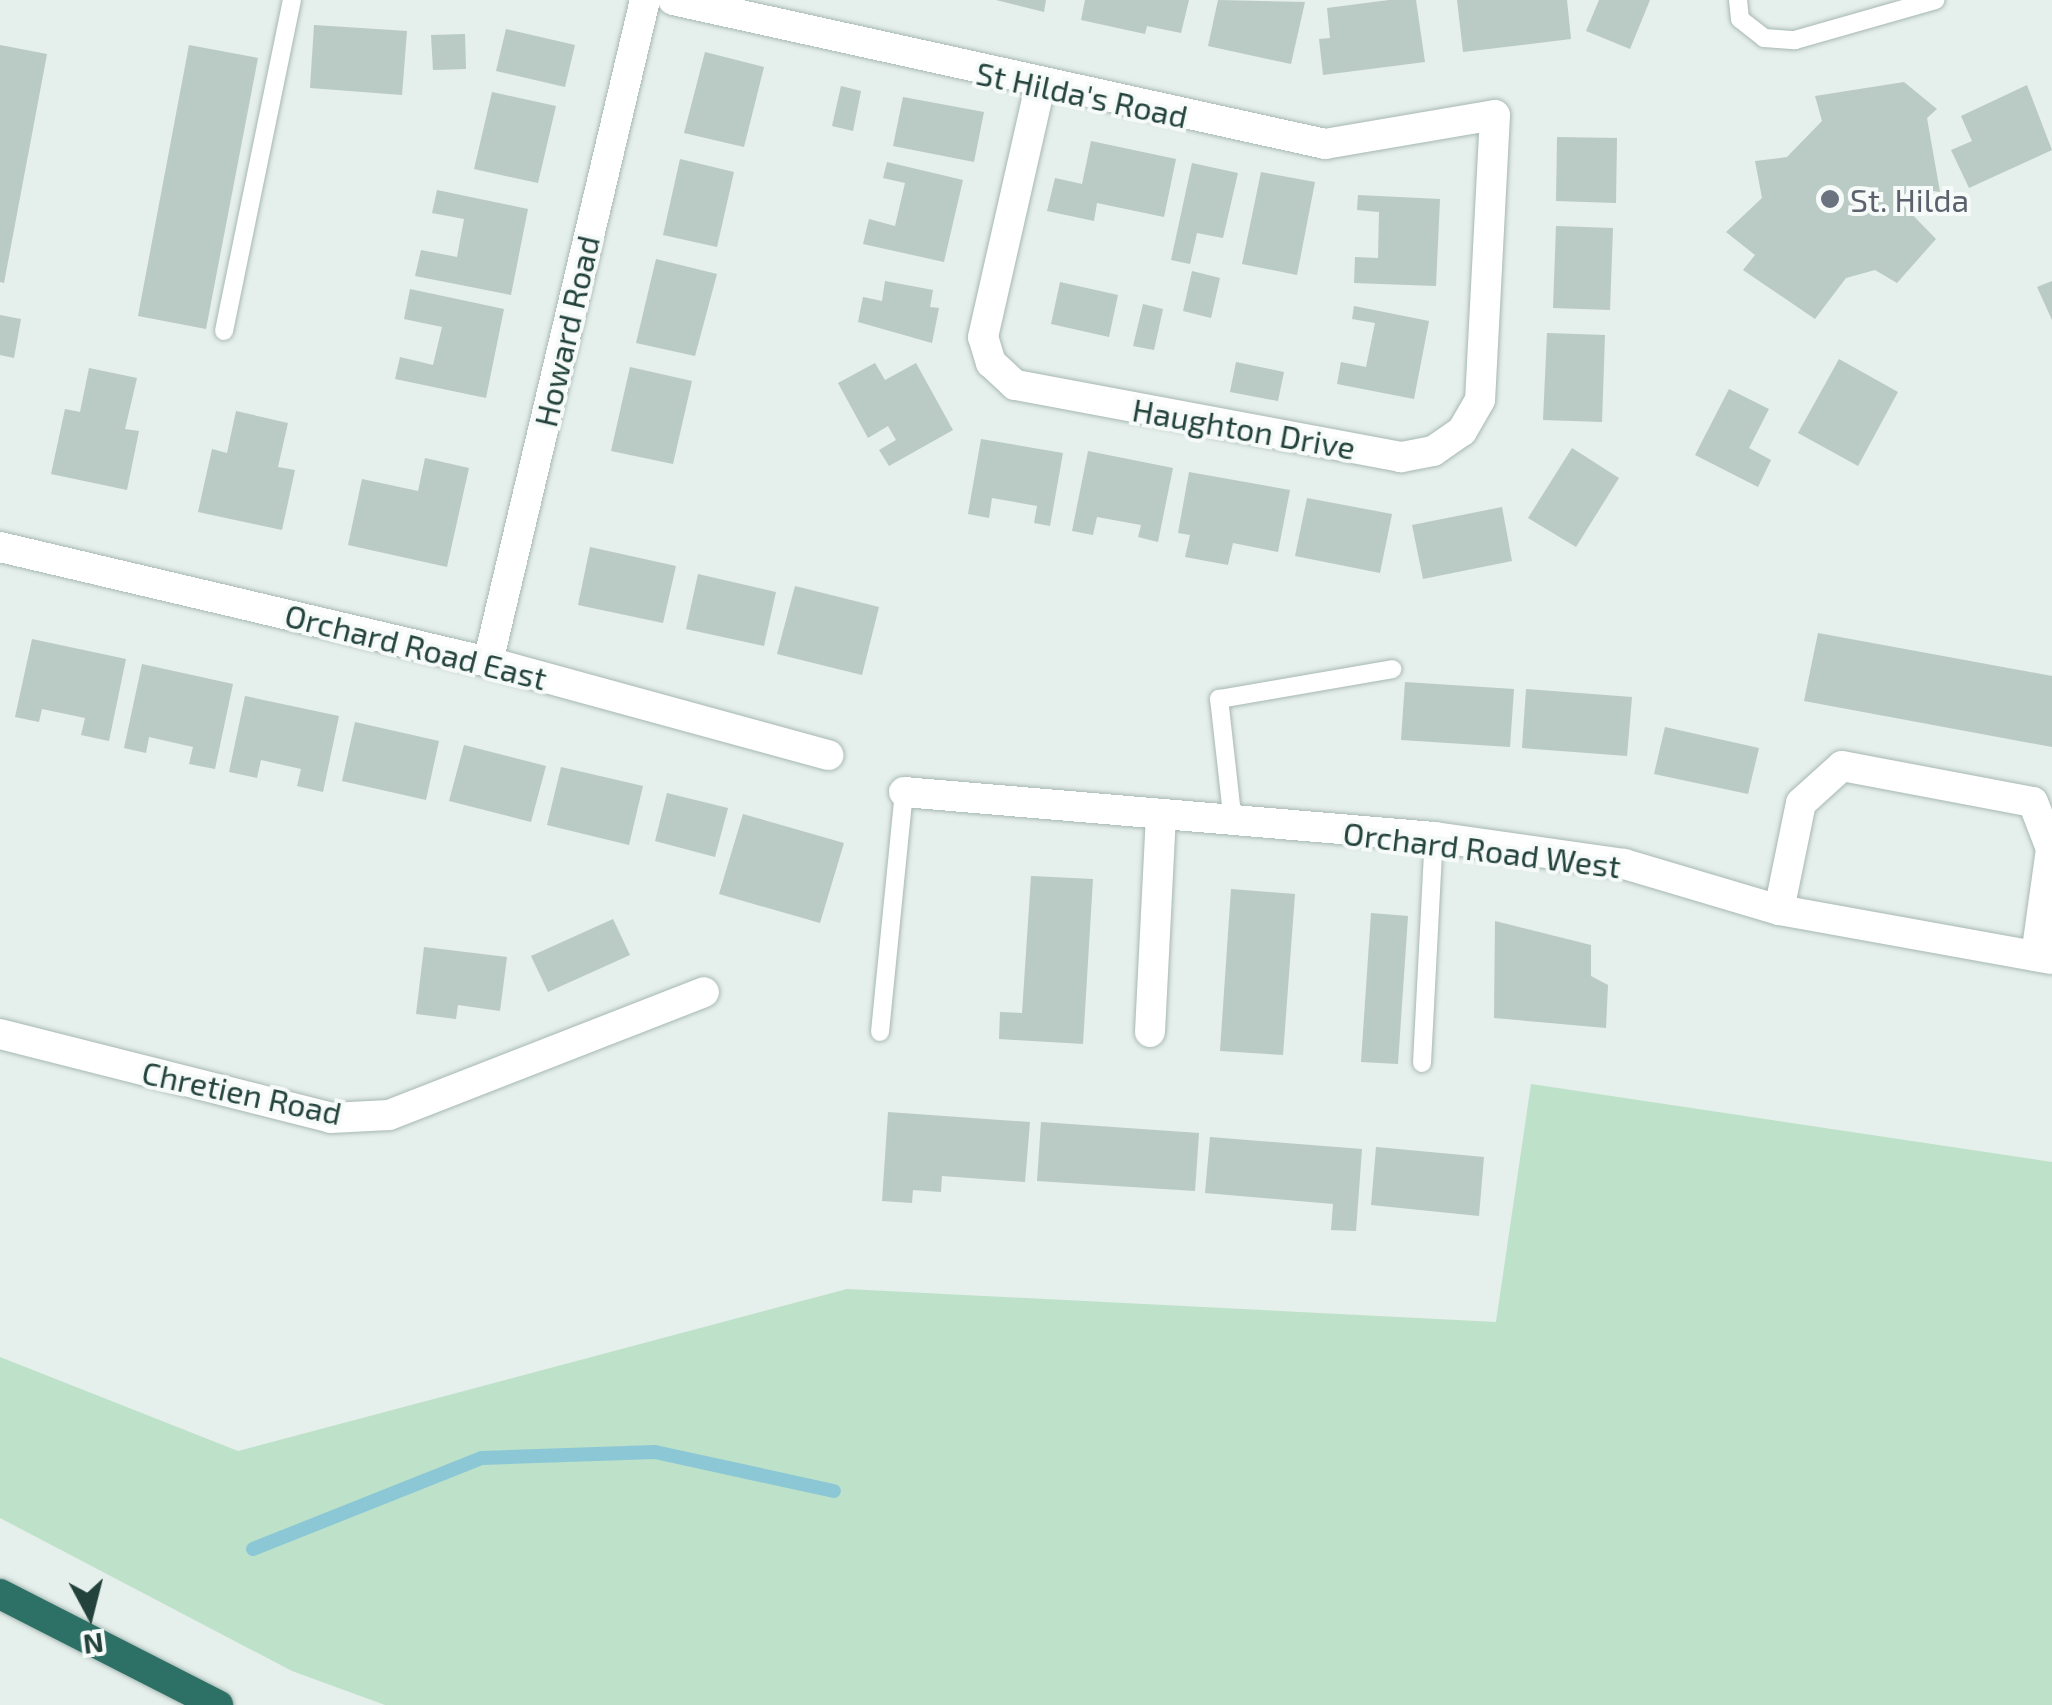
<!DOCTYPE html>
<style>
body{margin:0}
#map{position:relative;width:2052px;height:1705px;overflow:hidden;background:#e5efeb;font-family:"Exo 2",sans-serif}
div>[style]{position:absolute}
.green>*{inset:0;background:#bee1c9}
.stream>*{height:14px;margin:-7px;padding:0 7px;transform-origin:7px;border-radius:7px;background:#8cc7d6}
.building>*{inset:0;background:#bacac4}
.roads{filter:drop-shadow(0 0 2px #a7b8b3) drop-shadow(0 0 2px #a7b8b3)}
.service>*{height:18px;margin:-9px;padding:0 9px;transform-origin:9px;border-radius:9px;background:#fff}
.minor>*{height:30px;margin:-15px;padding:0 15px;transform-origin:15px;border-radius:15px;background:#fff}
.motorway>*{height:30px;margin:-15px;padding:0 15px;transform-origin:15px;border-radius:15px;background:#2d7065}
.dots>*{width:28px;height:28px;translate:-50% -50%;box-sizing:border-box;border:5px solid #f6fbf9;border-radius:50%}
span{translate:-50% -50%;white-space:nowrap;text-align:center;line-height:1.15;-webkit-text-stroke:8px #f6fbf9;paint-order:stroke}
.street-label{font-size:32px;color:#23423b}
.worship-label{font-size:32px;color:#5b616d}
.left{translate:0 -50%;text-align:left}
.north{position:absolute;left:40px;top:1565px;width:100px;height:100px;-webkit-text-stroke:8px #f6fbf9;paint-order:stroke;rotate:173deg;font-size:28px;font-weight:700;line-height:40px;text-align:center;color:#23423b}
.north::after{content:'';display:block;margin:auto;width:35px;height:45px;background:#23423b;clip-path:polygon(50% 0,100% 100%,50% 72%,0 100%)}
</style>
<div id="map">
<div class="green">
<i style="clip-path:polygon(1531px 1084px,2052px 1162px,2052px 1705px,385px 1705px,292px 1671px,0 1518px,0 1357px,238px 1451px,847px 1289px,1496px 1322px)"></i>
</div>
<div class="stream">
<i style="left:253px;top:1549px;width:246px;rotate:-21.7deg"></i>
<i style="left:482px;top:1458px;width:173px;rotate:-2deg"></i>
<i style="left:655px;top:1452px;width:183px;rotate:12.3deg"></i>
</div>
<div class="building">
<i style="clip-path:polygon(996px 0,1046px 0,1044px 12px)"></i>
<i style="clip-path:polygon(1085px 0,1189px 0,1181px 33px,1147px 26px,1145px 34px,1081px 20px)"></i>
<i style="clip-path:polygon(1218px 0,1305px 2px,1291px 64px,1208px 46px)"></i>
<i style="clip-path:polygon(1389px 0,1416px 0,1425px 62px,1323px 75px,1319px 39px,1330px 38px,1327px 8px)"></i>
<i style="clip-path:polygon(1457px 0,1567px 0,1571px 39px,1463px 52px)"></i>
<i style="clip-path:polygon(1599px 0,1650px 0,1630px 49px,1586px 31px)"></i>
<i style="clip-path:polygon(314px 25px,407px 31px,402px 95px,310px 88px)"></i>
<i style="clip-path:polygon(506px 29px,575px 45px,565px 87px,496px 71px)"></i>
<i style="clip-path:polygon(465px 34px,466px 69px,433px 70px,431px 35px)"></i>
<i style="clip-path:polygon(0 45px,47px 54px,4px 283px,0 282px)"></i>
<i style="clip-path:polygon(189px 45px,258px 58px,206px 329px,138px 316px)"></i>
<i style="clip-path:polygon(705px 52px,764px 67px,744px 147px,684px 133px)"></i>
<i style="clip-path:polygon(1904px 82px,1937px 109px,1927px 118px,1940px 192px,1910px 188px,1899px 201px,1936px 239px,1897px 283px,1875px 270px,1846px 278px,1815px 319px,1743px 270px,1755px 255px,1726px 232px,1762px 198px,1755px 161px,1787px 157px,1822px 121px,1815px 96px)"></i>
<i style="clip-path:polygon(2027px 85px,2052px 150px,1969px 188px,1951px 150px,1972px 141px,1961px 116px)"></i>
<i style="clip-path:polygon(841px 86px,861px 91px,853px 131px,832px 126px)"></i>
<i style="clip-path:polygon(492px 92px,556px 106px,538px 183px,474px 169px)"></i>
<i style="clip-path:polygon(903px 97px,984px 112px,974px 162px,893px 146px)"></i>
<i style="clip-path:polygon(1557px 137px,1617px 138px,1616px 203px,1556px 201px)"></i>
<i style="clip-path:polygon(1091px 141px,1176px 159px,1164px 217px,1097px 203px,1094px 221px,1047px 211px,1055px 178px,1082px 184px)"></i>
<i style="clip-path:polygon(680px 159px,734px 172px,717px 247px,663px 235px)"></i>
<i style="clip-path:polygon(887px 162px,963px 180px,944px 262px,863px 244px,869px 219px,895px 226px,905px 183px,883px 178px)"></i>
<i style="clip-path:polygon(1192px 163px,1238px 173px,1223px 238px,1197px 233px,1190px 264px,1171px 260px)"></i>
<i style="clip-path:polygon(1261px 172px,1315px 182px,1297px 275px,1242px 264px)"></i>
<i style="clip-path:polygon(437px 190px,528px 209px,511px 295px,415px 276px,421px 250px,457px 257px,464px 219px,432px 213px)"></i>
<i style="clip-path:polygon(1358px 195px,1440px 199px,1436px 286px,1354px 283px,1355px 257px,1378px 258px,1379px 212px,1357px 210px)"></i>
<i style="clip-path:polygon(1556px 226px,1613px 228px,1610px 310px,1553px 308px)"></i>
<i style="clip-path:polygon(656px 259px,717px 274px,695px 356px,636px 343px)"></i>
<i style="clip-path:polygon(1192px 271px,1220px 278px,1211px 318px,1183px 311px)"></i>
<i style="clip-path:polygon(885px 281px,933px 290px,930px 307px,939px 308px,932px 343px,858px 322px,863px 297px,882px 301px)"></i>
<i style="clip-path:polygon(2052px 281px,2052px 320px,2037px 287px)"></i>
<i style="clip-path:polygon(1060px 282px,1118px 295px,1109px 337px,1051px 324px)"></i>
<i style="clip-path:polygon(410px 289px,504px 309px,486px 398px,395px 379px,400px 357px,433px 365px,442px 327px,404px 319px)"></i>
<i style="clip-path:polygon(1143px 304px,1163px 309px,1154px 350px,1133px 346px)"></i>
<i style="clip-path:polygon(1354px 306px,1429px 321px,1414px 399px,1337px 384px,1341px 362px,1366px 367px,1375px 323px,1352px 319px)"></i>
<i style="clip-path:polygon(0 315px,21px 319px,14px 358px,0 355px)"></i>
<i style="clip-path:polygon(1547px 333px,1605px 335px,1602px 422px,1543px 420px)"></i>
<i style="clip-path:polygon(1839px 359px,1898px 392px,1858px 466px,1798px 433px)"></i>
<i style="clip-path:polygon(1236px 362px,1284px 372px,1278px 401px,1230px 392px)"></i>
<i style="clip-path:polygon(875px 363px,885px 380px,916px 363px,953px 430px,889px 466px,879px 450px,896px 440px,888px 426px,868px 438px,838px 383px)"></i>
<i style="clip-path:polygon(630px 367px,692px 381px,673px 464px,611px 451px)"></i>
<i style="clip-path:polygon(89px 368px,137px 378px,125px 429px,139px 431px,127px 490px,51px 474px,65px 409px,80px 412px)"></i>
<i style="clip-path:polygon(1729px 389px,1769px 409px,1749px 448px,1771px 460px,1758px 487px,1695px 455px)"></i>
<i style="clip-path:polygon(236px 411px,288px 423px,278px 467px,295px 470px,282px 530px,198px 512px,212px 449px,227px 453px)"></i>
<i style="clip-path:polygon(981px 439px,1063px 453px,1050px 526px,1034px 523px,1037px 506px,992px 498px,989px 518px,968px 514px)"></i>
<i style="clip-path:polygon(1572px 448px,1619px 478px,1576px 547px,1528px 518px)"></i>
<i style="clip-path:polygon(1088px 451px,1173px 468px,1158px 542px,1138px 537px,1141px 525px,1097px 517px,1093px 535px,1072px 531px)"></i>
<i style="clip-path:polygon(425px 458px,469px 468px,447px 567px,348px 545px,362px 479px,418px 491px)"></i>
<i style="clip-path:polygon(1189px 472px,1290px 490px,1278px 552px,1233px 543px,1228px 565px,1185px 557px,1190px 535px,1178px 533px)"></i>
<i style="clip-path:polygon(1307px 498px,1392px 514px,1380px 573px,1295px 556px)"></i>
<i style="clip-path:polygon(1502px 507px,1512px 561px,1423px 579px,1412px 525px)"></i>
<i style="clip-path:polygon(590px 547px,676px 566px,663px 623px,578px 605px)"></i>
<i style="clip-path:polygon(698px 574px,776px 592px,764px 646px,686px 629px)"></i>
<i style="clip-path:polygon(795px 586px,879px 607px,862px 675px,777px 654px)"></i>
<i style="clip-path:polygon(1818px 633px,2052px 676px,2052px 747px,1804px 701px)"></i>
<i style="clip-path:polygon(32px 639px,126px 659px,109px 741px,81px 735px,85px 718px,42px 709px,39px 722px,15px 717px)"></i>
<i style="clip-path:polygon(142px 664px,233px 684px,215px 769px,189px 764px,193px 747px,149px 737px,146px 753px,124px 748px)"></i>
<i style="clip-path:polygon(1405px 682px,1514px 689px,1510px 747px,1401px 740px)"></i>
<i style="clip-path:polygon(1526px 689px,1632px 697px,1627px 756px,1522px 748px)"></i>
<i style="clip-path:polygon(245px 696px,339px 716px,323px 792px,297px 786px,301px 769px,261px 760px,257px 778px,229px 772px)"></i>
<i style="clip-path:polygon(355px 722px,439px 741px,426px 800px,342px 781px)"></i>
<i style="clip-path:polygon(1665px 727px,1759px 748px,1748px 794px,1654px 774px)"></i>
<i style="clip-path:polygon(464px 745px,546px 766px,531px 822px,449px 801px)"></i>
<i style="clip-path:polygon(561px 767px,643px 786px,629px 845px,547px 825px)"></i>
<i style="clip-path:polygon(667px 793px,728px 808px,715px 857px,655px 841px)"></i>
<i style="clip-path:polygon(743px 814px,844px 843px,820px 923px,719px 894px)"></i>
<i style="clip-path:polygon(1031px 876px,1093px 879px,1083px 1044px,999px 1039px,1000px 1012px,1022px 1013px)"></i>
<i style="clip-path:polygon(1231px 889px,1295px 894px,1283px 1055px,1220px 1051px)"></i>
<i style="clip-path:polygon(1371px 913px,1408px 916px,1398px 1064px,1361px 1062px)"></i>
<i style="clip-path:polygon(613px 919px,630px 955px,548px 992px,531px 956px)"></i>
<i style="clip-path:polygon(1495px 921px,1591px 945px,1591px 976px,1608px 985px,1606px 1028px,1494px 1018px)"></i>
<i style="clip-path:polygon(424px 947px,507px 957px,500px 1011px,458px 1005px,456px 1019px,416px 1014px)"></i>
<i style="clip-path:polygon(888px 1112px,1030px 1122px,1025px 1182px,942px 1176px,941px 1192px,913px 1190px,912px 1203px,882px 1201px)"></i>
<i style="clip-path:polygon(1041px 1122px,1199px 1133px,1195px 1191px,1037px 1181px)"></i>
<i style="clip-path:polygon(1210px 1137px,1362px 1149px,1356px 1231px,1331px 1230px,1333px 1204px,1205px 1193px)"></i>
<i style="clip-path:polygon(1376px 1147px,1484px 1157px,1479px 1216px,1371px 1205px)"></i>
</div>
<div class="roads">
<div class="service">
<i style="left:1738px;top:0;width:19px;rotate:84deg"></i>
<i style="left:1740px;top:19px;width:31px;rotate:38deg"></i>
<i style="left:1764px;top:38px;width:31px;rotate:4deg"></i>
<i style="left:1795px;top:40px;width:146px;rotate:-15.9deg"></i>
<i style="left:224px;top:331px;width:338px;rotate:-78.4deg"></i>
<i style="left:1233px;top:823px;width:125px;rotate:-96.4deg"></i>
<i style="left:1219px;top:699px;width:176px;rotate:-9.8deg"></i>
<i style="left:880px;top:1032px;width:241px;rotate:-84.3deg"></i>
<i style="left:1422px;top:1063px;width:226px;rotate:-87deg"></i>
</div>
<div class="minor">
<i style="left:673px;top:0;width:668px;rotate:12.45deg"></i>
<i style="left:1325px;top:144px;width:172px;rotate:-9.7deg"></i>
<i style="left:1495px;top:115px;width:285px;rotate:93deg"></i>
<i style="left:1480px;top:400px;width:36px;rotate:120deg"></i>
<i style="left:1462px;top:431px;width:35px;rotate:145deg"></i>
<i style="left:1433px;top:451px;width:33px;rotate:169deg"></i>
<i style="left:1401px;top:457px;width:393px;rotate:-169.4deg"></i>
<i style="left:1015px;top:385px;width:33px;rotate:-137deg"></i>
<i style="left:991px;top:363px;width:27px;rotate:-107deg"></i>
<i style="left:983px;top:337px;width:256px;rotate:-77.2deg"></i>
<i style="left:0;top:547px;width:501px;rotate:13.26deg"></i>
<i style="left:488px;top:662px;width:353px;rotate:15.3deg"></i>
<i style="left:488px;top:662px;width:680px;rotate:-76.66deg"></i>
<i style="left:904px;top:792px;width:532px;rotate:4.85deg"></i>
<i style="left:1434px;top:837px;width:192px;rotate:8.1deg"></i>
<i style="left:1624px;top:864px;width:162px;rotate:16.5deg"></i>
<i style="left:1779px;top:910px;width:277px;rotate:10.2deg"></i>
<i style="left:1779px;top:910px;width:109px;rotate:-78.4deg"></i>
<i style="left:1801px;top:803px;width:55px;rotate:-42.1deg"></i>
<i style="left:1842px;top:766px;width:194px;rotate:10.7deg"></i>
<i style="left:2033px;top:802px;width:50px;rotate:69deg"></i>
<i style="left:2051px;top:849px;width:108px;rotate:98deg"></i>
<i style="left:1150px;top:1032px;width:214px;rotate:-87.1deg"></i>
<i style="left:0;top:1034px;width:341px;rotate:14.2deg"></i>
<i style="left:331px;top:1118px;width:58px;rotate:-3deg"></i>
<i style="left:389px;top:1115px;width:338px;rotate:-21.3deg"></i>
</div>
<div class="motorway">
<i style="left:0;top:1594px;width:245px;rotate:27deg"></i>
</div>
</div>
<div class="dots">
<i style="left:1830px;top:199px;background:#6b7280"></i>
</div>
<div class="street-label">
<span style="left:1082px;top:94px;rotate:12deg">St Hilda's Road</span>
<span style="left:566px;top:331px;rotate:-77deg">Howard Road</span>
<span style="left:1244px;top:428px;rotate:10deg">Haughton Drive</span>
<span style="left:416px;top:646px;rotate:14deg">Orchard Road East</span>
<span style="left:1482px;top:849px;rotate:7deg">Orchard Road West</span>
<span style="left:242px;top:1092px;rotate:12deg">Chretien Road</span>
</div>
<div class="worship-label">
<span class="left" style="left:1850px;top:199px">St. Hilda</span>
</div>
<div class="north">N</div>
</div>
